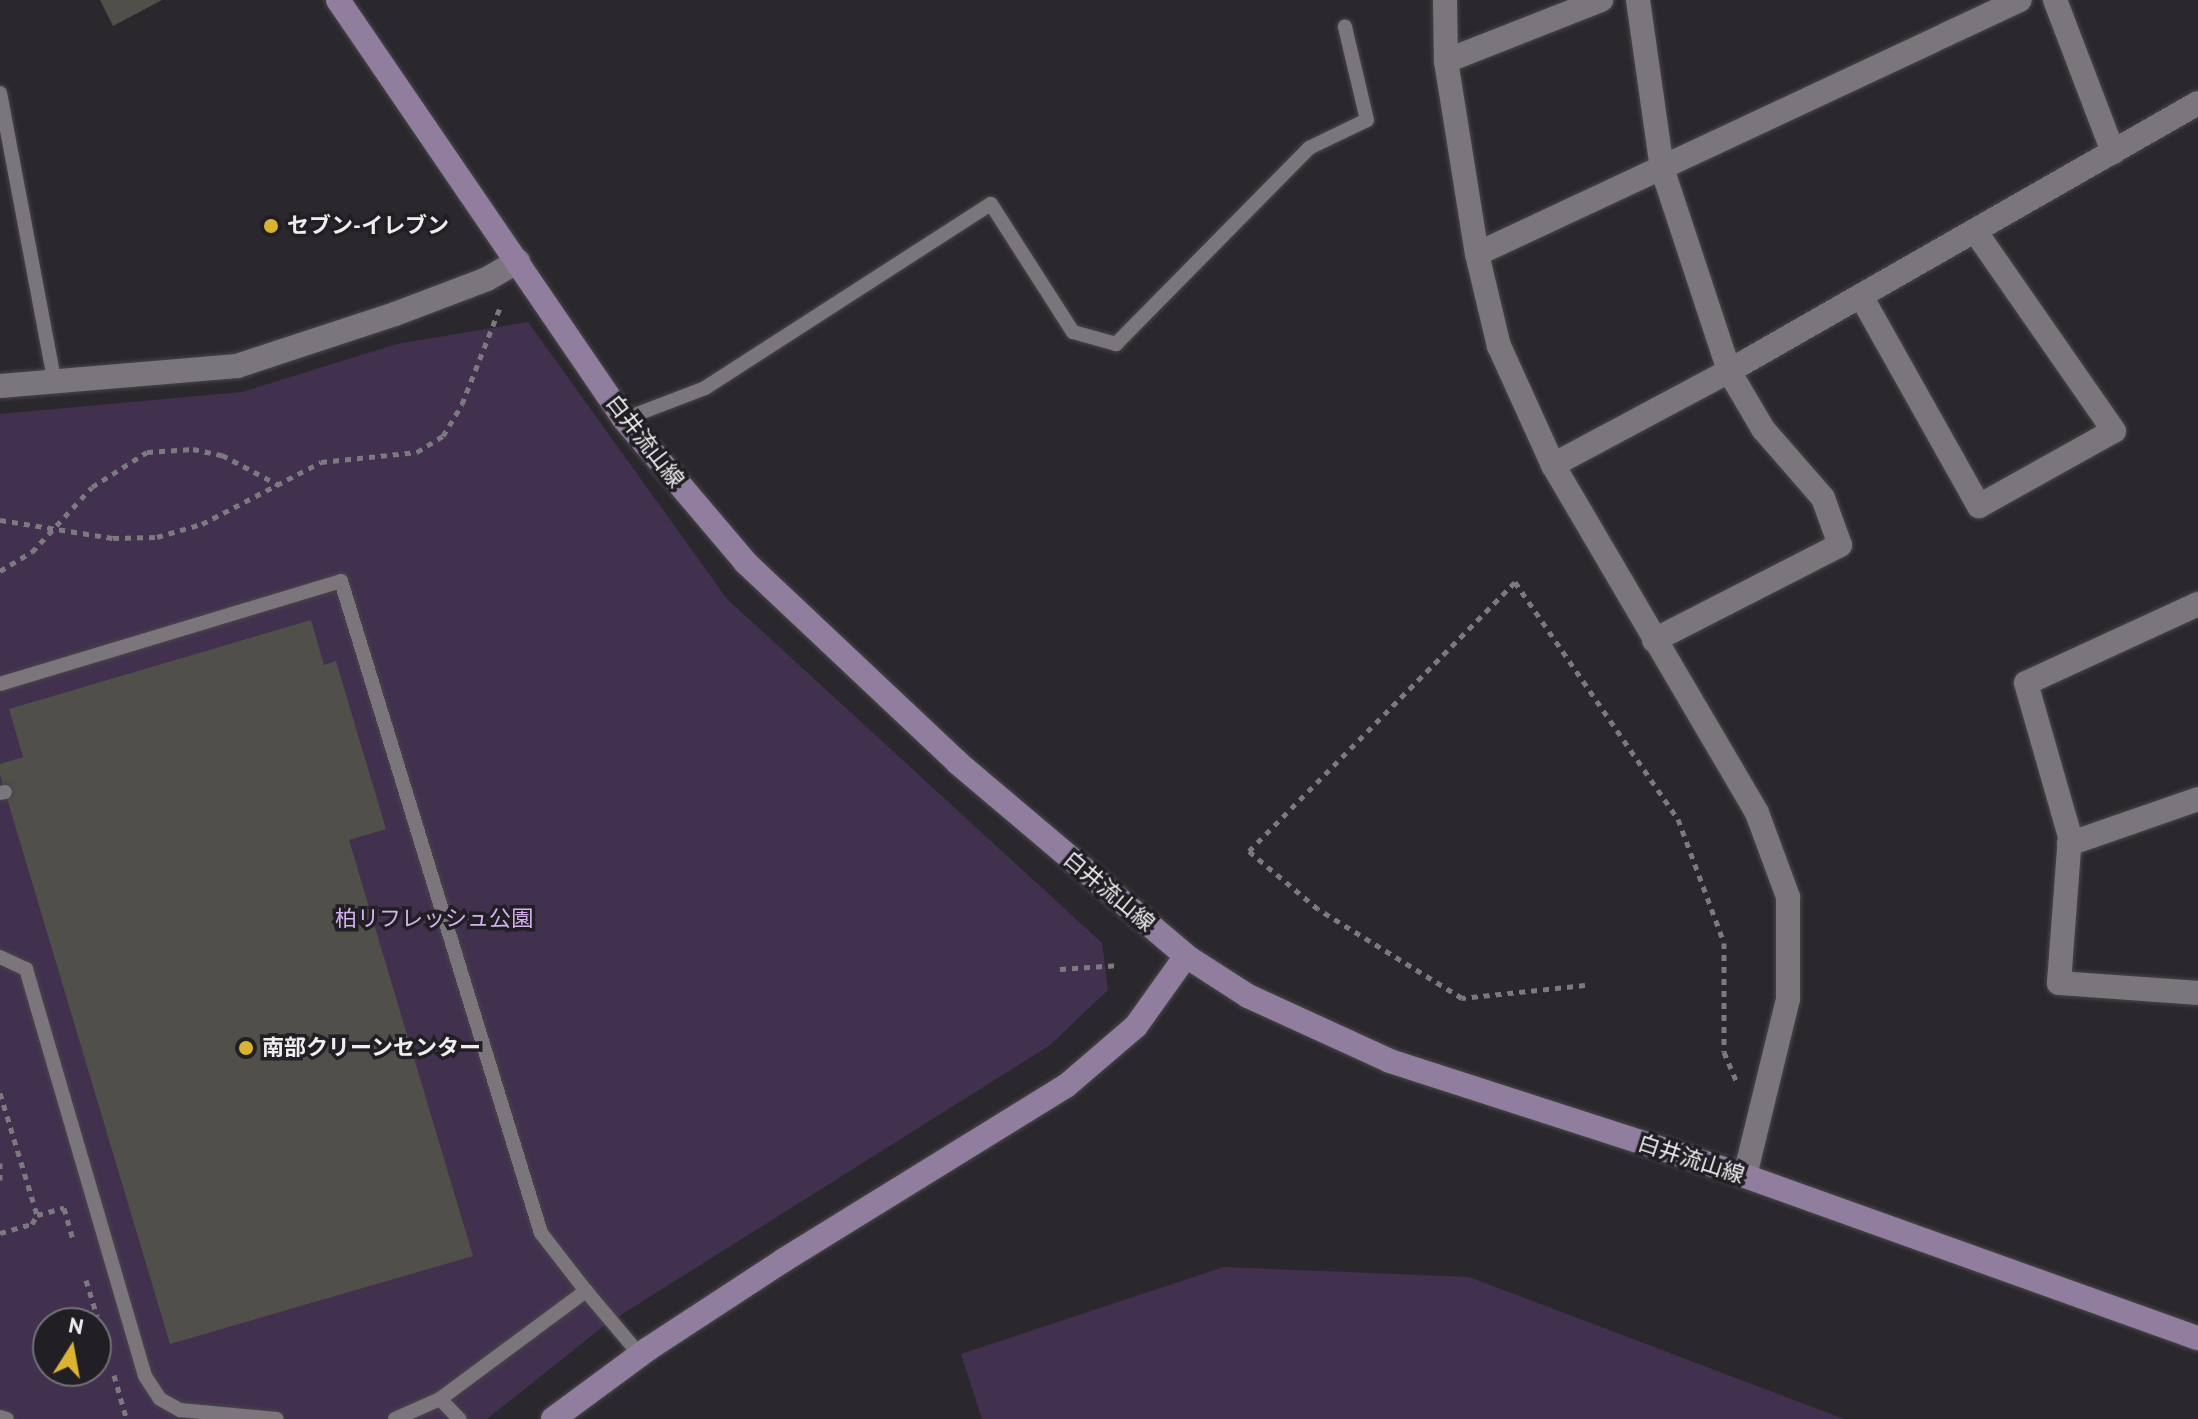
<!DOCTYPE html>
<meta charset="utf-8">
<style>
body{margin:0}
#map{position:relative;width:2198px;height:1419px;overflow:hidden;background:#2b282d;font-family:"PT Sans","Noto Sans JP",sans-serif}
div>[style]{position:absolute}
.green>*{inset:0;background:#42304f}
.building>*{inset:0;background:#514f49}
.path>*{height:5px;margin-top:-2.5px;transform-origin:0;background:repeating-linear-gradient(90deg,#7c7a7e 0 6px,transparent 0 12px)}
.roads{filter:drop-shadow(0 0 2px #49464a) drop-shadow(0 0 2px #49464a)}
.lane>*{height:14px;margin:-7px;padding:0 7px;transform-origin:7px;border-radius:7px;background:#7a767c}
.street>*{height:24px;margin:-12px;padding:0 12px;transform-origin:12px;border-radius:12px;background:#7a767c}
.secondary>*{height:24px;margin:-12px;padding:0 12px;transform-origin:12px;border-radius:12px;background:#917e9f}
.dots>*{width:22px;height:22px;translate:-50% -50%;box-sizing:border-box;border:4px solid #211f24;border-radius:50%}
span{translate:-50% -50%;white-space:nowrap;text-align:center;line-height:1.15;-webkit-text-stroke:7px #211f24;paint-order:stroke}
.poi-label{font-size:22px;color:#efedf0;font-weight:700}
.left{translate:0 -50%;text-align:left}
.street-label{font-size:22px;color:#efedf0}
.park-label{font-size:22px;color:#d2b1ee}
.north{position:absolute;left:32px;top:1307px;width:80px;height:80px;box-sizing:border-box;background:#211f24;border:2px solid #737176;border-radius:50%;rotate:11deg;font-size:22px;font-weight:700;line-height:32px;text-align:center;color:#efedf0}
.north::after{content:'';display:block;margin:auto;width:28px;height:36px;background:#dbb333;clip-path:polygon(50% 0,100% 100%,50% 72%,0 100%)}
</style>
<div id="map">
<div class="green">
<i style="clip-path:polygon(evenodd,528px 322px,727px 599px,1102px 943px,1108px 990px,1050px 1045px,605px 1325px,487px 1419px,0 1419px,0 414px,242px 392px,397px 344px,528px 322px,48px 1323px,96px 1323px,96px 1371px,48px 1371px,48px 1323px)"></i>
<i style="clip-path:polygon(1224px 1267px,1469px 1277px,1844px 1419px,982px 1419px,961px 1354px)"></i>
</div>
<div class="building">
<i style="clip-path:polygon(100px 0,162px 0,113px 26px)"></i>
<i style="clip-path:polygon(311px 620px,324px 665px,336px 661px,386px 829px,349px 840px,473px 1256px,170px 1344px,0 775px,0 764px,23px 757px,9px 709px)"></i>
</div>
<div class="path">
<i style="left:0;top:520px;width:114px;rotate:9.1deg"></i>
<i style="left:113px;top:538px;width:44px;rotate:-1.3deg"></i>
<i style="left:157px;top:537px;width:47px;rotate:-16.1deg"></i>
<i style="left:202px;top:524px;width:134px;rotate:-27.5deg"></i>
<i style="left:321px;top:462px;width:97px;rotate:-5.9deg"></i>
<i style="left:417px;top:452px;width:31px;rotate:-32deg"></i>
<i style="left:443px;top:436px;width:37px;rotate:-59deg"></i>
<i style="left:462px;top:404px;width:106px;rotate:-68.5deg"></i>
<i style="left:0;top:571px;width:37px;rotate:-31deg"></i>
<i style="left:32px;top:552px;width:88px;rotate:-47.3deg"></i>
<i style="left:92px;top:487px;width:65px;rotate:-32.5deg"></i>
<i style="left:147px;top:452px;width:46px;rotate:-3.7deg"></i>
<i style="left:193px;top:449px;width:30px;rotate:12deg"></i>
<i style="left:222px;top:455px;width:64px;rotate:27.8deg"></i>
<i style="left:1060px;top:969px;width:60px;rotate:-3.8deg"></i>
<i style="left:1585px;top:985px;width:124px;rotate:174deg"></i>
<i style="left:1462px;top:998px;width:169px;rotate:-148.3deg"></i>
<i style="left:1318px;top:909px;width:90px;rotate:-140deg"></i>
<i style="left:1249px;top:851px;width:378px;rotate:-45.3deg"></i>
<i style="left:1515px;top:582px;width:288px;rotate:55.5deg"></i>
<i style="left:1678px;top:819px;width:132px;rotate:69.6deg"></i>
<i style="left:1724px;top:943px;width:109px;rotate:90deg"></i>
<i style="left:1724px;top:1052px;width:33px;rotate:67deg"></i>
<i style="left:0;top:1093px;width:127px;rotate:73.1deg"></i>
<i style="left:37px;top:1215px;width:28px;rotate:-15deg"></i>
<i style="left:64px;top:1208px;width:35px;rotate:74deg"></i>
<i style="left:0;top:1163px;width:17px;rotate:90deg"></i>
<i style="left:0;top:1233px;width:33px;rotate:-16deg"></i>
<i style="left:32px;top:1224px;width:10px;rotate:-61deg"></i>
<i style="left:86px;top:1280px;width:38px;rotate:73deg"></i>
<i style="left:114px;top:1375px;width:44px;rotate:74.1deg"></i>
</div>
<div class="roads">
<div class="lane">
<i style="left:0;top:93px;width:292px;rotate:79.3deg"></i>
<i style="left:624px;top:419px;width:87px;rotate:-20.9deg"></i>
<i style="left:705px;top:388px;width:340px;rotate:-32.8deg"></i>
<i style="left:991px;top:204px;width:152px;rotate:57.4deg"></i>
<i style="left:1073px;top:332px;width:45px;rotate:15.6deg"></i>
<i style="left:1116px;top:344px;width:275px;rotate:-45.4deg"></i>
<i style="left:1309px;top:148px;width:64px;rotate:-25.8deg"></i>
<i style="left:1367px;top:120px;width:96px;rotate:-103.3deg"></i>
<i style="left:0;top:684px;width:356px;rotate:-16.8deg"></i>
<i style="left:341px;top:581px;width:682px;rotate:72.95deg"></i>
<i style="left:541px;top:1233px;width:73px;rotate:52.2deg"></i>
<i style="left:0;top:793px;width:5px;rotate:-11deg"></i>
<i style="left:0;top:957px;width:29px;rotate:25deg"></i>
<i style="left:26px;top:969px;width:424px;rotate:73.7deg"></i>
<i style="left:145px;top:1376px;width:27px;rotate:57deg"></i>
<i style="left:160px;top:1399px;width:23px;rotate:29deg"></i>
<i style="left:180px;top:1410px;width:97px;rotate:5.3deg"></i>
<i style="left:440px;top:1399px;width:182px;rotate:-36.5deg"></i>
<i style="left:586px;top:1291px;width:84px;rotate:49.8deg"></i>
<i style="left:0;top:1417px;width:7px;rotate:16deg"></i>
<i style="left:395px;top:1419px;width:49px;rotate:-24deg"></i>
<i style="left:440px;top:1399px;width:28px;rotate:46deg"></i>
</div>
<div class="street">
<i style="left:1445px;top:0;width:61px;rotate:89.1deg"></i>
<i style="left:1446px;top:61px;width:195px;rotate:80.9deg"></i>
<i style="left:1477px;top:254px;width:95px;rotate:76.6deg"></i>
<i style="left:1499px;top:346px;width:131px;rotate:65.6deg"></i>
<i style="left:1553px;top:465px;width:403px;rotate:59.6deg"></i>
<i style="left:1757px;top:813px;width:90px;rotate:69.7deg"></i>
<i style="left:1788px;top:897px;width:102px;rotate:90deg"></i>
<i style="left:1788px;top:999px;width:182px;rotate:103.7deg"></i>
<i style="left:1638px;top:0;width:170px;rotate:81.9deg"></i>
<i style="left:1662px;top:168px;width:214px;rotate:71.7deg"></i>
<i style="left:1729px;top:371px;width:67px;rotate:59.6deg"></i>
<i style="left:1763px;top:429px;width:91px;rotate:49deg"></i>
<i style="left:1823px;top:498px;width:50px;rotate:70.1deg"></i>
<i style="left:1840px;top:545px;width:209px;rotate:152.9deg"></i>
<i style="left:2055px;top:0;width:163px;rotate:69.1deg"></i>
<i style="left:1446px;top:61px;width:167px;rotate:-21.5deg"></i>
<i style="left:1477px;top:254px;width:599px;rotate:-25.07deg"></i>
<i style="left:1861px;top:296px;width:241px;rotate:60.7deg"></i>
<i style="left:1979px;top:506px;width:154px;rotate:-29.1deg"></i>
<i style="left:2114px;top:431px;width:244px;rotate:-124.8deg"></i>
<i style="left:0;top:386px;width:238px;rotate:-4.8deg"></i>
<i style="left:237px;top:366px;width:166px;rotate:-18.2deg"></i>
<i style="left:395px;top:314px;width:98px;rotate:-20.8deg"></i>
<i style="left:487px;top:279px;width:36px;rotate:-30deg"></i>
<i style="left:1553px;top:465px;width:200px;rotate:-28.1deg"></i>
<i style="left:1729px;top:371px;width:540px;rotate:-29.74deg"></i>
<i style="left:2198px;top:604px;width:189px;rotate:155.3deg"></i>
<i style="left:2026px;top:683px;width:159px;rotate:74deg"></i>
<i style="left:2070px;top:836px;width:147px;rotate:94.3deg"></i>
<i style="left:2059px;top:983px;width:139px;rotate:4.1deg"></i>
<i style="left:2069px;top:844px;width:137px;rotate:-19.2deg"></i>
</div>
<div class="secondary">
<i style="left:338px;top:0;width:507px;rotate:55.68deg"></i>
<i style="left:624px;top:419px;width:189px;rotate:49.7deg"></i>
<i style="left:746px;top:563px;width:291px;rotate:43.3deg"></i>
<i style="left:958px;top:763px;width:299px;rotate:40.2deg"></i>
<i style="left:1186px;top:956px;width:74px;rotate:32.8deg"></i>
<i style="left:1248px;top:996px;width:156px;rotate:24.6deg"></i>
<i style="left:1390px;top:1061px;width:373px;rotate:17.9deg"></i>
<i style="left:1745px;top:1176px;width:481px;rotate:19.7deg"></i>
<i style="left:553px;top:1419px;width:118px;rotate:-36.4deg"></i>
<i style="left:648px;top:1349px;width:163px;rotate:-33.2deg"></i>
<i style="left:784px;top:1260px;width:331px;rotate:-31.7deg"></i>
<i style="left:1066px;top:1086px;width:92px;rotate:-40.6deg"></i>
<i style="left:1136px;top:1026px;width:86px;rotate:-54.5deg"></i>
</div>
</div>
<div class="dots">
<i style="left:271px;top:226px;background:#dbb333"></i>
<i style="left:246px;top:1048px;background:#dbb333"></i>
</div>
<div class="poi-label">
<span class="left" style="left:287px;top:226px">セブン-イレブン</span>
<span class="left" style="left:262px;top:1048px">南部クリーンセンター</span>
</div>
<div class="street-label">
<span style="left:645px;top:441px;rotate:52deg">白井流山線</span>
<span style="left:1109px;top:891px;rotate:40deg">白井流山線</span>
<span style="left:1691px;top:1159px;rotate:18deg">白井流山線</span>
</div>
<div class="park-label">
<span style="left:434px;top:919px">柏リフレッシュ公園</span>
</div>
<div class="north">N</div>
</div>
